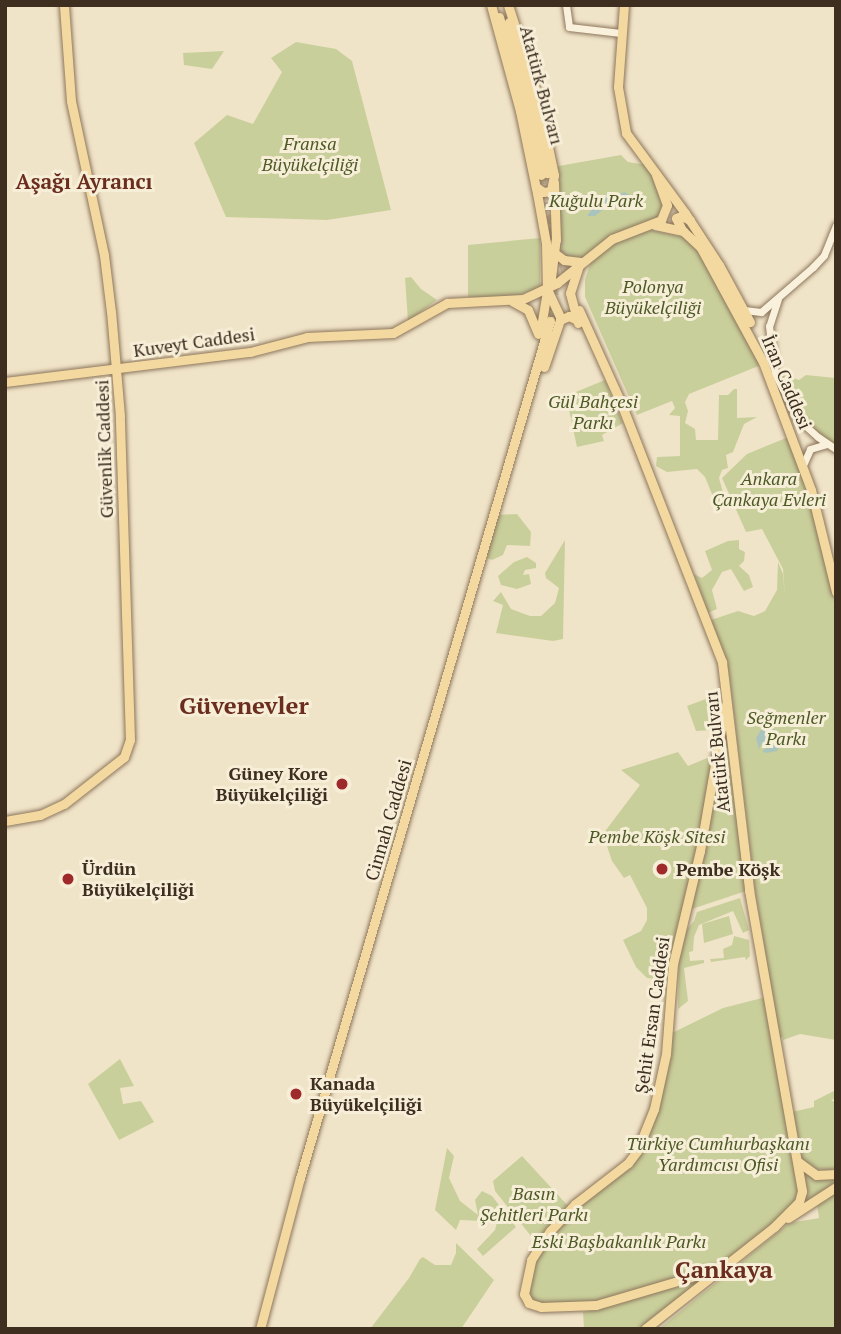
<!DOCTYPE html>
<meta charset="utf-8">
<style>
body{margin:0}
#map{position:relative;width:841px;height:1334px;overflow:hidden;background:#f0e4c8;font-family:"PT Serif",serif}
div>[style]{position:absolute}
.green>*{inset:0;background:#c9cf9b}
.water>*{inset:0;background:#a9c4bc}
.major-tunnel>*{height:9px;margin-top:-4.5px;transform-origin:0;background:repeating-linear-gradient(90deg,#ccc0a6 0 9px,transparent 0 13.5px)}
.roads{filter:drop-shadow(0 0 2px #8d765c) drop-shadow(0 0 2px #8d765c)}
.minor>*{height:7px;margin:-3.5px;padding:0 3.5px;transform-origin:3.5px;border-radius:3.5px;background:#faf1dc}
.major>*{height:9px;margin:-4.5px;padding:0 4.5px;transform-origin:4.5px;border-radius:4.5px;background:#f3d9a0}
.dots>*{width:19px;height:19px;translate:-50% -50%;box-sizing:border-box;border:4px solid #f7eed8;border-radius:50%}
span{translate:-50% -50%;white-space:nowrap;text-align:center;line-height:1.15;-webkit-text-stroke:6px #f7eed8;paint-order:stroke}
.street-label{font-size:18px;color:#3d2e20}
.park-label{font-size:18px;color:#4d5a26;font-style:italic}
.poi-label{font-size:18px;color:#3d2e20;font-weight:700}
.right{translate:-100% -50%;text-align:right}
.left{translate:0 -50%;text-align:left}
.quarter-label{font-size:21px;color:#6b2e1e;font-weight:700}
.district-label{font-size:24px;color:#6b2e1e;font-weight:700}
.frame{position:absolute;inset:0;border:7px solid #3d2e20;pointer-events:none}
</style>
<div id="map">
<div class="green">
<i style="clip-path:polygon(296px 42px,336px 49px,352px 61px,391px 210px,327px 220px,226px 217px,194px 143px,227px 115px,253px 124px,282px 72px,271px 58px)"></i>
<i style="clip-path:polygon(224px 51px,212px 69px,184px 65px,183px 53px)"></i>
<i style="clip-path:polygon(621px 155px,628px 162px,648px 165px,666px 213px,629px 230px,581px 262px,555px 254px,553px 167px)"></i>
<i style="clip-path:polygon(651px 230px,687px 238px,703px 259px,761px 365px,689px 394px,685px 402px,688px 411px,685px 423px,695px 429px,696px 440px,718px 440px,719px 395px,728px 395px,734px 389px,737px 389px,737px 418px,757px 417px,744px 424px,733px 452px,726px 455px,728px 468px,722px 470px,719px 478px,725px 500px,716px 504px,712px 503px,712px 494px,705px 477px,697px 469px,667px 472px,656px 466px,657px 457px,680px 456px,680px 416px,669px 415px,675px 408px,672px 401px,637px 415px,585px 297px,585px 280px,591px 261px,614px 242px)"></i>
<i style="clip-path:polygon(540px 238px,540px 288px,512px 297px,468px 297px,468px 245px)"></i>
<i style="clip-path:polygon(411px 277px,421px 289px,437px 300px,408px 321px,405px 278px)"></i>
<i style="clip-path:polygon(783px 374px,799px 380px,806px 375px,836px 378px,836px 449px,808px 428px,777px 377px)"></i>
<i style="clip-path:polygon(605px 380px,623px 423px,602px 435px,604px 441px,577px 447px,566px 396px)"></i>
<i style="clip-path:polygon(791px 436px,829px 568px,836px 612px,836px 1040px,800px 1034px,783px 1040px,783px 1037px,779px 1038px,755px 890px,729px 673px,711px 620px,738px 611px,754px 616px,765px 611px,777px 590px,778px 562px,783px 574px,785px 597px,783px 569px,762px 529px,746px 532px,722px 478px,747px 454px)"></i>
<i style="clip-path:polygon(517px 514px,531px 532px,530px 546px,507px 545px,503px 555px,492px 560px,487px 558px,496px 515px)"></i>
<i style="clip-path:polygon(565px 540px,563px 639px,553px 641px,496px 633px,503px 605px,493px 601px,501px 592px,511px 609px,530px 616px,541px 616px,555px 603px,559px 588px,546px 578px,545px 573px)"></i>
<i style="clip-path:polygon(739px 540px,739px 549px,745px 552px,744px 561px,739px 566px,749px 575px,753px 587px,744px 591px,731px 569px,722px 572px,712px 590px,717px 609px,708px 613px,694px 574px,702px 578px,712px 570px,705px 551px,728px 541px)"></i>
<i style="clip-path:polygon(527px 557px,536px 563px,536px 568px,525px 570px,523px 575px,529px 574px,531px 584px,517px 589px,501px 585px,498px 576px,514px 562px)"></i>
<i style="clip-path:polygon(719px 694px,713px 730px,696px 731px,687px 706px)"></i>
<i style="clip-path:polygon(727px 697px,749px 890px,686px 911px,671px 981px,647px 978px,636px 967px,623px 940px,641px 931px,647px 920px,647px 908px,630px 875px,624px 878px,612px 861px,603px 834px,640px 785px,621px 770px,678px 752px,688px 766px,707px 758px,715px 758px)"></i>
<i style="clip-path:polygon(740px 898px,749px 930px,743px 933px,733px 911px,699px 925px,694px 937px,693px 951px,689px 952px,690px 961px,704px 960px,704px 963px,684px 968px,688px 1001px,678px 1009px,679px 951px,684px 933px,694px 921px,697px 912px)"></i>
<i style="clip-path:polygon(729px 916px,733px 934px,704px 943px,702px 924px)"></i>
<i style="clip-path:polygon(734px 936px,749px 940px,750px 956px,746px 960px,745px 957px,711px 962px,710px 959px,724px 958px,723px 949px,732px 945px)"></i>
<i style="clip-path:polygon(766px 997px,796px 1160px,808px 1171px,836px 1174px,836px 1187px,774px 1227px,645px 1329px,584px 1329px,583px 1312px,588px 1311px,587px 1306px,534px 1306px,524px 1294px,539px 1246px,495px 1191px,493px 1181px,522px 1156px,570px 1208px,617px 1173px,644px 1135px,668px 1035px,723px 1008px)"></i>
<i style="clip-path:polygon(120px 1059px,134px 1086px,120px 1088px,123px 1104px,141px 1101px,154px 1122px,119px 1140px,88px 1084px)"></i>
<i style="clip-path:polygon(836px 1090px,836px 1097px,831px 1101px,836px 1101px,836px 1169px,825px 1171px,810px 1167px,800px 1158px,792px 1112px,814px 1107px,814px 1101px)"></i>
<i style="clip-path:polygon(447px 1148px,454px 1156px,449px 1178px,460px 1201px,478px 1215px,475px 1200px,482px 1191px,492px 1196px,499px 1205px,481px 1221px,460px 1220px,456px 1230px,435px 1210px)"></i>
<i style="clip-path:polygon(836px 1191px,836px 1329px,659px 1329px,789px 1223px,819px 1218px,817px 1204px)"></i>
<i style="clip-path:polygon(505px 1213px,516px 1227px,483px 1256px,477px 1249px,495px 1230px,498px 1218px)"></i>
<i style="clip-path:polygon(456px 1243px,494px 1280px,461px 1329px,370px 1329px,409px 1278px,420px 1259px,423px 1257px,435px 1265px,451px 1265px,456px 1253px)"></i>
</div>
<div class="water">
<i style="clip-path:polygon(624px 192px,630px 195px,634px 204px,623px 210px,610px 204px,595px 216px,587px 216px,592px 209px,589px 208px,587px 198px,602px 198px,607px 194px,614px 197px)"></i>
<i style="clip-path:polygon(771px 727px,780px 733px,782px 742px,777px 751px,766px 753px,762px 751px,768px 747px,767px 743px,762px 743px,759px 749px,756px 738px,761px 730px)"></i>
</div>
<div class="major-tunnel">
<i style="left:541px;top:175px;width:72px;rotate:82.8deg"></i>
<i style="left:557px;top:237px;width:45px;rotate:76deg"></i>
<i style="left:550px;top:321px;width:26px;rotate:-81deg"></i>
<i style="left:554px;top:295px;width:18px;rotate:-93deg"></i>
</div>
<div class="roads">
<div class="minor">
<i style="left:566px;top:5px;width:22px;rotate:82deg"></i>
<i style="left:569px;top:27px;width:52px;rotate:6.6deg"></i>
<i style="left:778px;top:299px;width:28px;rotate:108deg"></i>
<i style="left:769px;top:326px;width:48px;rotate:82.9deg"></i>
<i style="left:775px;top:374px;width:52px;rotate:62.4deg"></i>
<i style="left:799px;top:420px;width:25px;rotate:42deg"></i>
<i style="left:818px;top:437px;width:22px;rotate:34deg"></i>
<i style="left:744px;top:310px;width:17px;rotate:7deg"></i>
<i style="left:761px;top:312px;width:69px;rotate:-40.9deg"></i>
<i style="left:813px;top:267px;width:16px;rotate:-47deg"></i>
<i style="left:824px;top:255px;width:32px;rotate:-68deg"></i>
<i style="left:803px;top:465px;width:17px;rotate:-66deg"></i>
<i style="left:810px;top:449px;width:17px;rotate:-17deg"></i>
</div>
<div class="major">
<i style="left:491px;top:5px;width:110px;rotate:74.7deg"></i>
<i style="left:520px;top:111px;width:84px;rotate:78.3deg"></i>
<i style="left:537px;top:193px;width:51px;rotate:79.8deg"></i>
<i style="left:546px;top:243px;width:46px;rotate:88.8deg"></i>
<i style="left:547px;top:289px;width:33px;rotate:65deg"></i>
<i style="left:508px;top:5px;width:95px;rotate:72.1deg"></i>
<i style="left:537px;top:95px;width:82px;rotate:78deg"></i>
<i style="left:554px;top:175px;width:16px;rotate:101deg"></i>
<i style="left:551px;top:191px;width:8px;rotate:173deg"></i>
<i style="left:543px;top:192px;width:9px;rotate:-144deg"></i>
<i style="left:624px;top:5px;width:82px;rotate:94.2deg"></i>
<i style="left:618px;top:87px;width:47px;rotate:80.1deg"></i>
<i style="left:626px;top:133px;width:99px;rotate:53.6deg"></i>
<i style="left:685px;top:213px;width:62px;rotate:56.8deg"></i>
<i style="left:719px;top:265px;width:65px;rotate:61.5deg"></i>
<i style="left:499px;top:17px;width:84px;rotate:73.5deg"></i>
<i style="left:523px;top:98px;width:79px;rotate:76.8deg"></i>
<i style="left:509px;top:22px;width:77px;rotate:73.4deg"></i>
<i style="left:531px;top:96px;width:79px;rotate:78.3deg"></i>
<i style="left:655px;top:225px;width:29px;rotate:12deg"></i>
<i style="left:683px;top:231px;width:25px;rotate:43deg"></i>
<i style="left:701px;top:248px;width:130px;rotate:61.5deg"></i>
<i style="left:763px;top:362px;width:137px;rotate:69.4deg"></i>
<i style="left:811px;top:490px;width:105px;rotate:76.2deg"></i>
<i style="left:682px;top:230px;width:13px;rotate:-117deg"></i>
<i style="left:676px;top:218px;width:5px;rotate:-22deg"></i>
<i style="left:681px;top:216px;width:10px;rotate:24deg"></i>
<i style="left:552px;top:251px;width:15px;rotate:37deg"></i>
<i style="left:564px;top:260px;width:17px;rotate:7deg"></i>
<i style="left:551px;top:278px;width:38px;rotate:-83deg"></i>
<i style="left:556px;top:240px;width:58px;rotate:-92deg"></i>
<i style="left:512px;top:301px;width:18px;rotate:29deg"></i>
<i style="left:528px;top:310px;width:26px;rotate:67deg"></i>
<i style="left:579px;top:310px;width:102px;rotate:65.7deg"></i>
<i style="left:621px;top:403px;width:278px;rotate:68.7deg"></i>
<i style="left:722px;top:662px;width:230px;rotate:83.2deg"></i>
<i style="left:749px;top:890px;width:306px;rotate:80deg"></i>
<i style="left:802px;top:1191px;width:11px;rotate:105deg"></i>
<i style="left:799px;top:1202px;width:35px;rotate:135deg"></i>
<i style="left:774px;top:1227px;width:164px;rotate:141.7deg"></i>
<i style="left:578px;top:323px;width:31px;rotate:-105deg"></i>
<i style="left:570px;top:293px;width:28px;rotate:-72deg"></i>
<i style="left:540px;top:333px;width:43px;rotate:-80.5deg"></i>
<i style="left:544px;top:367px;width:50px;rotate:-71.2deg"></i>
<i style="left:560px;top:320px;width:10px;rotate:-24deg"></i>
<i style="left:569px;top:316px;width:9px;rotate:27deg"></i>
<i style="left:5px;top:382px;width:247px;rotate:-7deg"></i>
<i style="left:250px;top:352px;width:59px;rotate:-14.7deg"></i>
<i style="left:307px;top:337px;width:86px;rotate:-2.7deg"></i>
<i style="left:393px;top:333px;width:62px;rotate:-29.1deg"></i>
<i style="left:447px;top:303px;width:76px;rotate:-3deg"></i>
<i style="left:523px;top:299px;width:38px;rotate:-25deg"></i>
<i style="left:557px;top:283px;width:70px;rotate:-38.7deg"></i>
<i style="left:612px;top:239px;width:53px;rotate:-21.2deg"></i>
<i style="left:661px;top:220px;width:16px;rotate:-68deg"></i>
<i style="left:667px;top:205px;width:32px;rotate:-110deg"></i>
<i style="left:5px;top:821px;width:36px;rotate:-10deg"></i>
<i style="left:40px;top:815px;width:26px;rotate:-25deg"></i>
<i style="left:64px;top:804px;width:76px;rotate:-38.1deg"></i>
<i style="left:124px;top:757px;width:18px;rotate:-71deg"></i>
<i style="left:130px;top:740px;width:324px;rotate:-91.8deg"></i>
<i style="left:120px;top:416px;width:104px;rotate:-94.9deg"></i>
<i style="left:111px;top:312px;width:57px;rotate:-97deg"></i>
<i style="left:104px;top:255px;width:157px;rotate:-102.1deg"></i>
<i style="left:71px;top:101px;width:96px;rotate:-94.2deg"></i>
<i style="left:797px;top:1161px;width:24px;rotate:36deg"></i>
<i style="left:816px;top:1175px;width:20px;rotate:-3deg"></i>
<i style="left:788px;top:1218px;width:57px;rotate:-32.9deg"></i>
<i style="left:715px;top:1270px;width:124px;rotate:163.6deg"></i>
<i style="left:596px;top:1305px;width:55px;rotate:177.9deg"></i>
<i style="left:541px;top:1307px;width:13px;rotate:-162deg"></i>
<i style="left:529px;top:1303px;width:10px;rotate:-119deg"></i>
<i style="left:524px;top:1294px;width:35px;rotate:-78deg"></i>
<i style="left:531px;top:1260px;width:35px;rotate:-57deg"></i>
<i style="left:550px;top:1231px;width:37px;rotate:-47deg"></i>
<i style="left:575px;top:1204px;width:67px;rotate:-37.7deg"></i>
<i style="left:628px;top:1163px;width:15px;rotate:-53deg"></i>
<i style="left:637px;top:1151px;width:45px;rotate:-68deg"></i>
<i style="left:654px;top:1109px;width:56px;rotate:-77.7deg"></i>
<i style="left:666px;top:1054px;width:90px;rotate:-85.6deg"></i>
<i style="left:673px;top:964px;width:116px;rotate:-76.6deg"></i>
<i style="left:700px;top:851px;width:147px;rotate:-80.2deg"></i>
<i style="left:260px;top:1329px;width:156px;rotate:-75.2deg"></i>
<i style="left:300px;top:1178px;width:893px;rotate:-73.74deg"></i>
</div>
</div>
<div class="dots">
<i style="left:342px;top:784px;background:#9e2a2b"></i>
<i style="left:662px;top:869px;background:#9e2a2b"></i>
<i style="left:68px;top:879px;background:#9e2a2b"></i>
<i style="left:296px;top:1094px;background:#9e2a2b"></i>
</div>
<div class="street-label">
<span style="left:542px;top:85px;rotate:75deg">Atatürk Bulvarı</span>
<span style="left:194px;top:342px;rotate:-8deg">Kuveyt Caddesi</span>
<span style="left:787px;top:382px;rotate:67deg">İran Caddesi</span>
<span style="left:104px;top:449px;rotate:-92deg">Güvenlik Caddesi</span>
<span style="left:717px;top:752px;rotate:-96deg">Atatürk Bulvarı</span>
<span style="left:388px;top:820px;rotate:-74deg">Cinnah Caddesi</span>
<span style="left:652px;top:1015px;rotate:-82deg">Şehit Ersan Caddesi</span>
</div>
<div class="park-label">
<span style="left:310px;top:154px">Fransa<br>Büyükelçiliği</span>
<span style="left:596px;top:200px">Kuğulu Park</span>
<span style="left:653px;top:297px">Polonya<br>Büyükelçiliği</span>
<span style="left:593px;top:412px">Gül Bahçesi<br>Parkı</span>
<span style="left:769px;top:489px">Ankara<br>Çankaya Evleri</span>
<span style="left:786px;top:728px">Seğmenler<br>Parkı</span>
<span style="left:657px;top:836px">Pembe Köşk Sitesi</span>
<span style="left:718px;top:1154px">Türkiye Cumhurbaşkanı<br>Yardımcısı Ofisi</span>
<span style="left:534px;top:1204px">Basın<br>Şehitleri Parkı</span>
<span style="left:619px;top:1241px">Eski Başbakanlık Parkı</span>
</div>
<div class="poi-label">
<span class="right" style="left:328px;top:784px">Güney Kore<br>Büyükelçiliği</span>
<span class="left" style="left:82px;top:879px">Ürdün<br>Büyükelçiliği</span>
<span class="left" style="left:676px;top:869px">Pembe Köşk</span>
<span class="left" style="left:310px;top:1094px">Kanada<br>Büyükelçiliği</span>
</div>
<div class="quarter-label">
<span style="left:84px;top:181px">Aşağı Ayrancı</span>
</div>
<div class="district-label">
<span style="left:244px;top:706px">Güvenevler</span>
<span style="left:724px;top:1270px">Çankaya</span>
</div>
<div class="frame"></div>
</div>
